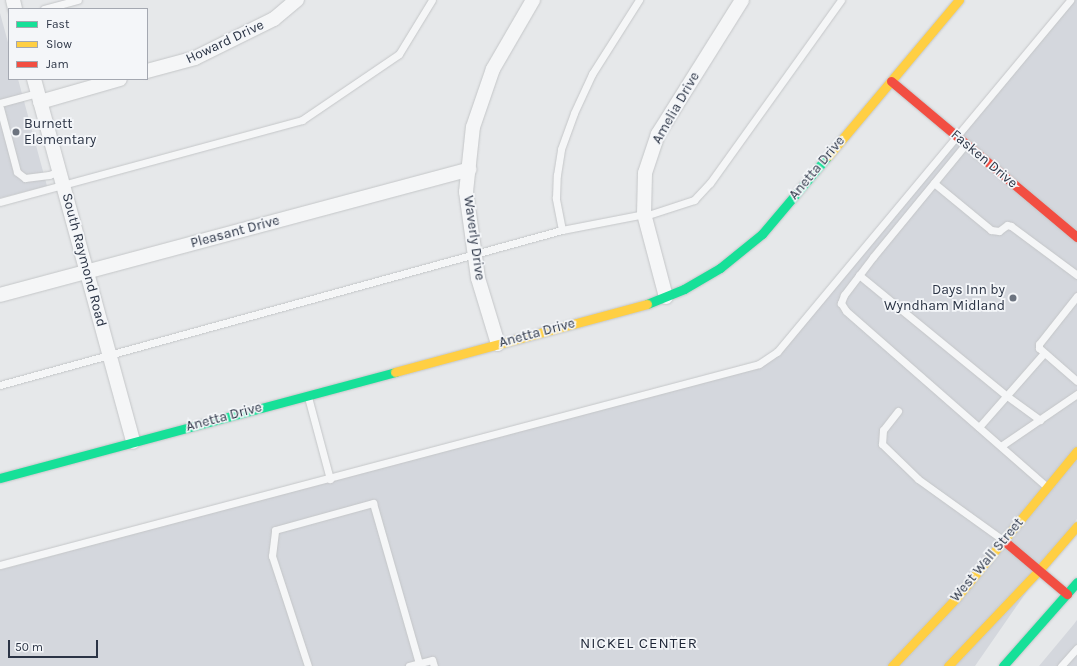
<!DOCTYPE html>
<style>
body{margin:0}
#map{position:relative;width:1077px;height:666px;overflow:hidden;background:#e6e8ea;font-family:Karla,sans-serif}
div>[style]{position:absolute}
.built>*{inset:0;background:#d4d7dd}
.roads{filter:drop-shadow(0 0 1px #c4c6c8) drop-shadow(0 0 1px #c4c6c8)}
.lane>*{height:7px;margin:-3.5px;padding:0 3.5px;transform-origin:3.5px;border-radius:3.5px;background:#f5f6f7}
.street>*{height:14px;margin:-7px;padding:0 7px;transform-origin:7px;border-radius:7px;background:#f5f6f7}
.fast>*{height:9px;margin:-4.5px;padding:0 4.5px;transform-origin:4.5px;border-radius:4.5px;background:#16e098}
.slow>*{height:9px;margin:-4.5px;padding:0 4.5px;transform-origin:4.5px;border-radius:4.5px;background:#ffcf43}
.jam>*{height:9px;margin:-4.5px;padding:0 4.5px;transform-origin:4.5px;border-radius:4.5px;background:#f24e42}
.dots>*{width:11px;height:11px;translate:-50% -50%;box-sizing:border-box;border:2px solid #f4f6f9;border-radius:50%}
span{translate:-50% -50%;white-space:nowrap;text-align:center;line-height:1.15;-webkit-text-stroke:3.5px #f4f6f9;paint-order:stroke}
.street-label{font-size:14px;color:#2b3445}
.poi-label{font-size:14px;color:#2b3445}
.left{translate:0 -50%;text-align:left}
.right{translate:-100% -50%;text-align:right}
.neighbourhood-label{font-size:15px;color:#1d2536;letter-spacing:1px}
.legend{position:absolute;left:8px;top:8px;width:140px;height:72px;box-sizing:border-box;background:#f4f6f9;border:1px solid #a4a8b1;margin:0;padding:5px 7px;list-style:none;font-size:12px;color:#2b3445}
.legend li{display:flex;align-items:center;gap:8px;height:20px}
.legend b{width:20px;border:1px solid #a4a8b1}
.scale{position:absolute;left:8px;top:640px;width:90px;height:18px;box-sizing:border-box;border:2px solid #2b3445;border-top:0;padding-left:5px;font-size:12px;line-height:14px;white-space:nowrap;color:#2b3445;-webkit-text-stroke:3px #f4f6f9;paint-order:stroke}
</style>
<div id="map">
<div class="built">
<i style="clip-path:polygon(1074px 0,1077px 0,1077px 519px,975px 666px,0 666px,0 570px,769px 361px)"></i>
<i style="clip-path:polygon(0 13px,9px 46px,9px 79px,18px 79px,47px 186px,0 198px)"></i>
<i style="clip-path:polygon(1077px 620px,1077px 666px,1039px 666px,1074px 624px)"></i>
</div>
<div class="roads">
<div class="lane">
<i style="left:44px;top:9px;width:35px;rotate:-15deg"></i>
<i style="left:0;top:103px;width:39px;rotate:-15deg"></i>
<i style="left:0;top:108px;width:66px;rotate:75.1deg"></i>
<i style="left:17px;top:172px;width:10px;rotate:37deg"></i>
<i style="left:25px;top:178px;width:24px;rotate:-7deg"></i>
<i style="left:49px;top:175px;width:12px;rotate:-20deg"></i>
<i style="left:965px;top:145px;width:145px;rotate:129.4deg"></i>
<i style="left:873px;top:257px;width:48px;rotate:127.3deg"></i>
<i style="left:844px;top:295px;width:9px;rotate:111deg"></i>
<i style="left:841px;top:303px;width:9px;rotate:58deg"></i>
<i style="left:846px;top:311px;width:267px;rotate:41.2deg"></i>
<i style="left:934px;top:183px;width:74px;rotate:39.5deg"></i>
<i style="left:991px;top:230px;width:8px;rotate:7deg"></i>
<i style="left:999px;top:231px;width:10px;rotate:-37deg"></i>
<i style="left:1007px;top:225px;width:4px;rotate:14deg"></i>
<i style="left:1011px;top:226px;width:82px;rotate:36.6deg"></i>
<i style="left:0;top:202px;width:313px;rotate:-15.2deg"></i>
<i style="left:302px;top:120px;width:117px;rotate:-34.2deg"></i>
<i style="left:399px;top:54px;width:63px;rotate:-58.6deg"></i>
<i style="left:645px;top:216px;width:52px;rotate:-18.1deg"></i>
<i style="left:694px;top:200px;width:23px;rotate:-47deg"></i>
<i style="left:710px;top:183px;width:225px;rotate:-54.4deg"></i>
<i style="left:562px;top:230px;width:33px;rotate:-101deg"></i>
<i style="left:556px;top:198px;width:23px;rotate:-88deg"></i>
<i style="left:557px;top:175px;width:26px;rotate:-81deg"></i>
<i style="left:561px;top:149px;width:38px;rotate:-70deg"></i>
<i style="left:574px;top:113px;width:43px;rotate:-65.2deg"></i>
<i style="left:592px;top:74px;width:88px;rotate:-57.6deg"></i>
<i style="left:859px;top:275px;width:191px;rotate:39.3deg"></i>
<i style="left:1007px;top:396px;width:41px;rotate:36deg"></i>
<i style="left:1077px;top:296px;width:61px;rotate:128.4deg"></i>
<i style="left:1039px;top:344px;width:4px;rotate:90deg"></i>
<i style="left:1039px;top:348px;width:50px;rotate:41deg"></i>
<i style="left:0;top:385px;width:583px;rotate:-15.42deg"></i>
<i style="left:562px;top:230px;width:84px;rotate:-11deg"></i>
<i style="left:308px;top:397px;width:85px;rotate:75deg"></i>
<i style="left:898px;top:411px;width:24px;rotate:128deg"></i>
<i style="left:883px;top:430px;width:14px;rotate:94deg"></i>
<i style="left:882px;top:444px;width:50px;rotate:44.2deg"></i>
<i style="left:918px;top:479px;width:105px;rotate:35.7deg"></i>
<i style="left:979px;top:427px;width:98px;rotate:-48.7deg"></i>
<i style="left:1001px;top:446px;width:92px;rotate:-34.4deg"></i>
<i style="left:0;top:565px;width:785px;rotate:-14.83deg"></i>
<i style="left:759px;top:364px;width:22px;rotate:-34deg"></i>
<i style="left:777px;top:352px;width:458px;rotate:-50.2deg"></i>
<i style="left:308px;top:666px;width:116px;rotate:-108.1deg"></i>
<i style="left:272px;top:556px;width:26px;rotate:-83deg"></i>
<i style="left:275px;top:530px;width:102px;rotate:-15.4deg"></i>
<i style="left:373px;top:503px;width:166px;rotate:74deg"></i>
<i style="left:409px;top:666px;width:24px;rotate:-15deg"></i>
<i style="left:432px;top:660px;width:6px;rotate:72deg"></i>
<i style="left:1061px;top:666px;width:24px;rotate:-48deg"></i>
</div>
<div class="street">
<i style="left:13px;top:0;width:9px;rotate:77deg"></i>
<i style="left:147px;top:71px;width:50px;rotate:-15.2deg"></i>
<i style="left:195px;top:58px;width:88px;rotate:-26.3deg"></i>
<i style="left:274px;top:19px;width:30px;rotate:-40deg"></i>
<i style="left:34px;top:79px;width:376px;rotate:74.7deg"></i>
<i style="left:40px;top:102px;width:83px;rotate:-16deg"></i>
<i style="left:0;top:295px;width:486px;rotate:-15deg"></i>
<i style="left:666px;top:297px;width:86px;rotate:-104.8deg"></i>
<i style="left:644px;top:214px;width:41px;rotate:-88.6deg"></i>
<i style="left:645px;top:173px;width:41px;rotate:-71.6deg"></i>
<i style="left:658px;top:134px;width:158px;rotate:-57.9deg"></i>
<i style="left:498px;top:344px;width:69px;rotate:-106.9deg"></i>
<i style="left:478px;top:278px;width:87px;rotate:-97.9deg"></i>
<i style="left:466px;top:192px;width:65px;rotate:-83.9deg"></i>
<i style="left:473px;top:127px;width:61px;rotate:-71deg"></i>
<i style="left:493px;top:69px;width:80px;rotate:-59.9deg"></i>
</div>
<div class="fast">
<i style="left:647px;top:304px;width:40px;rotate:-22deg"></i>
<i style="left:684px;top:289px;width:42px;rotate:-30.3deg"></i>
<i style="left:720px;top:268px;width:54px;rotate:-39deg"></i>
<i style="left:762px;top:234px;width:102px;rotate:-49.8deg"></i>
<i style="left:0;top:478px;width:409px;rotate:-15deg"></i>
<i style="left:1003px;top:666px;width:112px;rotate:-48.6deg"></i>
</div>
<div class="slow">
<i style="left:828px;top:156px;width:204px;rotate:-50deg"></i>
<i style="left:395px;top:372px;width:261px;rotate:-15.1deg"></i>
<i style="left:892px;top:666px;width:95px;rotate:-46.7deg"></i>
<i style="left:957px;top:597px;width:189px;rotate:-50.6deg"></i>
<i style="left:948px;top:666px;width:132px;rotate:-46.5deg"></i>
<i style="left:1039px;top:570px;width:58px;rotate:-49.2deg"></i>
</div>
<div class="jam">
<i style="left:891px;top:81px;width:243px;rotate:40deg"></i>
<i style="left:1003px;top:540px;width:84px;rotate:40.2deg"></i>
</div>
</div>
<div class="dots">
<i style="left:16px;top:132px;background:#6c737f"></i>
<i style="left:1013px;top:298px;background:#6c737f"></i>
</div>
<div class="street-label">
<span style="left:225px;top:42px;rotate:-25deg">Howard Drive</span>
<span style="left:676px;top:108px;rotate:-60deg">Amelia Drive</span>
<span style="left:984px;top:159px;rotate:40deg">Fasken Drive</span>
<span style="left:817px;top:168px;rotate:-50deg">Anetta Drive</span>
<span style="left:235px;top:232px;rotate:-15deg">Pleasant Drive</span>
<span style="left:474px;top:238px;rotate:82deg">Waverly Drive</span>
<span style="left:84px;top:260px;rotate:75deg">South Raymond Road</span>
<span style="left:537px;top:333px;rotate:-15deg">Anetta Drive</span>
<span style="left:224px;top:417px;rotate:-15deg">Anetta Drive</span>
<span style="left:987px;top:560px;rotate:-50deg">West Wall Street</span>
</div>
<div class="poi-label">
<span class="left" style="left:24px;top:132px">Burnett<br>Elementary</span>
<span class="right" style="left:1005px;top:298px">Days Inn by<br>Wyndham Midland</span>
</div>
<div class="neighbourhood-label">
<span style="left:639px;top:644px">NICKEL CENTER</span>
</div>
<ul class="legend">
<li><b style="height:5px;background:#16e098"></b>Fast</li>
<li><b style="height:5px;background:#ffcf43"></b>Slow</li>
<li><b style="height:5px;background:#f24e42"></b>Jam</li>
</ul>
<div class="scale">50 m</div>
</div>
